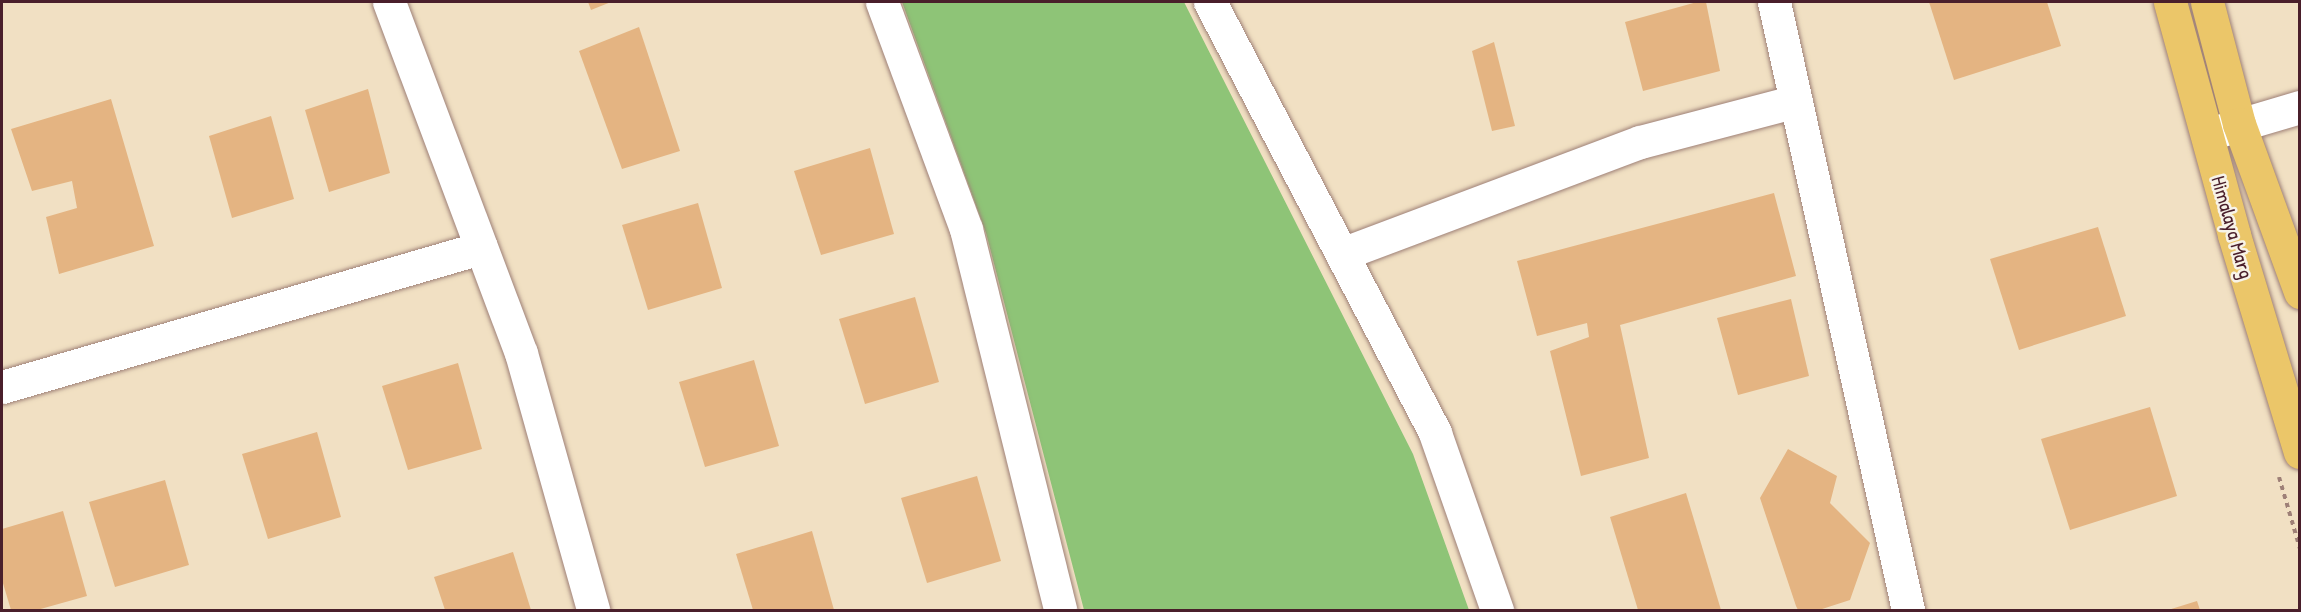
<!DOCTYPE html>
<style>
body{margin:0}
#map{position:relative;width:2301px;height:612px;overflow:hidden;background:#f1e0c3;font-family:"Patrick Hand",sans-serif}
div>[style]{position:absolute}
.green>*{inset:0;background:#8ec477}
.building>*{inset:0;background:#e4b482}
.path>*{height:4px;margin-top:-2px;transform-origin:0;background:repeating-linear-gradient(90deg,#9e8077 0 4.5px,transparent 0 9px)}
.roads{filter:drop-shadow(0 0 2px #9e8077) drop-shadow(0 0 2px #9e8077)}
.minor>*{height:33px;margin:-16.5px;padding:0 16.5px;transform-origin:16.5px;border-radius:16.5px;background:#fff}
.major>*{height:33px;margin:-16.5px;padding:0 16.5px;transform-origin:16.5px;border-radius:16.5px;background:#ebc669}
span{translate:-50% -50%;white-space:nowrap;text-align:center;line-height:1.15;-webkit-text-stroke:5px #f7f3e8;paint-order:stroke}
.street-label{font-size:20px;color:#4a1f2b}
.frame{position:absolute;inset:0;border:3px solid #4a1f2b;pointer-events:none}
</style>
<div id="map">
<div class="green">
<i style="clip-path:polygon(902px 2px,1184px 2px,1413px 454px,1469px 610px,1084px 610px,986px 233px)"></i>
</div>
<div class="building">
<i style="clip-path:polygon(588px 2px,611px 2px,591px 10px)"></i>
<i style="clip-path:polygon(1697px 2px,1706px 2px,1720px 71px,1643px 91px,1625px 22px)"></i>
<i style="clip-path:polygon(1929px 2px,2047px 2px,2061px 46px,1954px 80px)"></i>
<i style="clip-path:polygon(639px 27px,680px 151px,622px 169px,579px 51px)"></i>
<i style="clip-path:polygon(1494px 42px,1515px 126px,1492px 131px,1472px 51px)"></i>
<i style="clip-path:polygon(368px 89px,390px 173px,329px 192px,305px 110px)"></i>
<i style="clip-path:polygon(111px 99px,154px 246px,59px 274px,46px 217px,77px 208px,72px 181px,32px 191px,11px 129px)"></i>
<i style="clip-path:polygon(271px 116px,294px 199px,232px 218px,209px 136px)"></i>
<i style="clip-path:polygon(870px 148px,894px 234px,821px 255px,794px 171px)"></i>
<i style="clip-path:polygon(1774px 193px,1796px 276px,1620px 325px,1649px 458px,1581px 476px,1550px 351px,1589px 337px,1587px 323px,1537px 336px,1517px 261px)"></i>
<i style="clip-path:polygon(698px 203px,722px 288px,648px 310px,622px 225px)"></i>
<i style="clip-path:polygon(2098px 227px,2126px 316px,2019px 350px,1990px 259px)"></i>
<i style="clip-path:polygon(915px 297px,939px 382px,865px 404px,839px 319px)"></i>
<i style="clip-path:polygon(1791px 299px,1809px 376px,1738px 395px,1717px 318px)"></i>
<i style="clip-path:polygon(754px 360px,779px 446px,705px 467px,679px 382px)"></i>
<i style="clip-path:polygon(458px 363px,482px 449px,408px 470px,382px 386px)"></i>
<i style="clip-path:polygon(2150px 407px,2177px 496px,2070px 530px,2041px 439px)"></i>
<i style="clip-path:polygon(317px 432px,341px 517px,268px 539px,242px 454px)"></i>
<i style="clip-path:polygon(1788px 449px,1837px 476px,1830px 503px,1870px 543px,1850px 600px,1819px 610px,1798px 610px,1796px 606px,1760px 498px)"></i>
<i style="clip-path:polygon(977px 476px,1001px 561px,927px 583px,901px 498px)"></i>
<i style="clip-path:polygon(165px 480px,189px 565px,115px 587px,89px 502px)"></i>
<i style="clip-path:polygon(1686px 493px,1721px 610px,1638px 610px,1610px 517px)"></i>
<i style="clip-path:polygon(63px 511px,87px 596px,37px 610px,11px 610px,2px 580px,2px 529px)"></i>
<i style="clip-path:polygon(812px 531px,834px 610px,753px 610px,736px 554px)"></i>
<i style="clip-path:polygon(513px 552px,531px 610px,445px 610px,434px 577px)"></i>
<i style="clip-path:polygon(2197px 601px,2200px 610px,2168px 610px)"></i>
</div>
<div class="path">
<i style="left:2279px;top:477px;width:75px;rotate:73.7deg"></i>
</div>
<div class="roads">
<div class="minor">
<i style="left:389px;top:2px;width:375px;rotate:69.4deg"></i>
<i style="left:521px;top:353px;width:267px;rotate:74.3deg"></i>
<i style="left:882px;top:2px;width:242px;rotate:69.7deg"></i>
<i style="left:966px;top:229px;width:392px;rotate:76.1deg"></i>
<i style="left:1210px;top:2px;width:486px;rotate:62.4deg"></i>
<i style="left:1435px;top:433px;width:188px;rotate:70.7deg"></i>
<i style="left:1774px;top:2px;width:623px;rotate:77.57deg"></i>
<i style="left:2212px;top:133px;width:92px;rotate:-16.5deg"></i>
<i style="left:1342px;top:254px;width:318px;rotate:-20.6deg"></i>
<i style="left:1640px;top:142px;width:161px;rotate:-14.7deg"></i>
<i style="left:2px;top:387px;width:499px;rotate:-16.2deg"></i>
</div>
<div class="major">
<i style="left:2170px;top:2px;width:242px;rotate:74.6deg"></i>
<i style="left:2234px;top:235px;width:227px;rotate:73.1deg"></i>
<i style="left:2207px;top:2px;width:126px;rotate:75.3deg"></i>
<i style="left:2239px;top:124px;width:179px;rotate:70deg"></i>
</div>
</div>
<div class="street-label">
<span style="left:2233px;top:227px;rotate:74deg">Himalaya Marg</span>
</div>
<div class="frame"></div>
</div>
